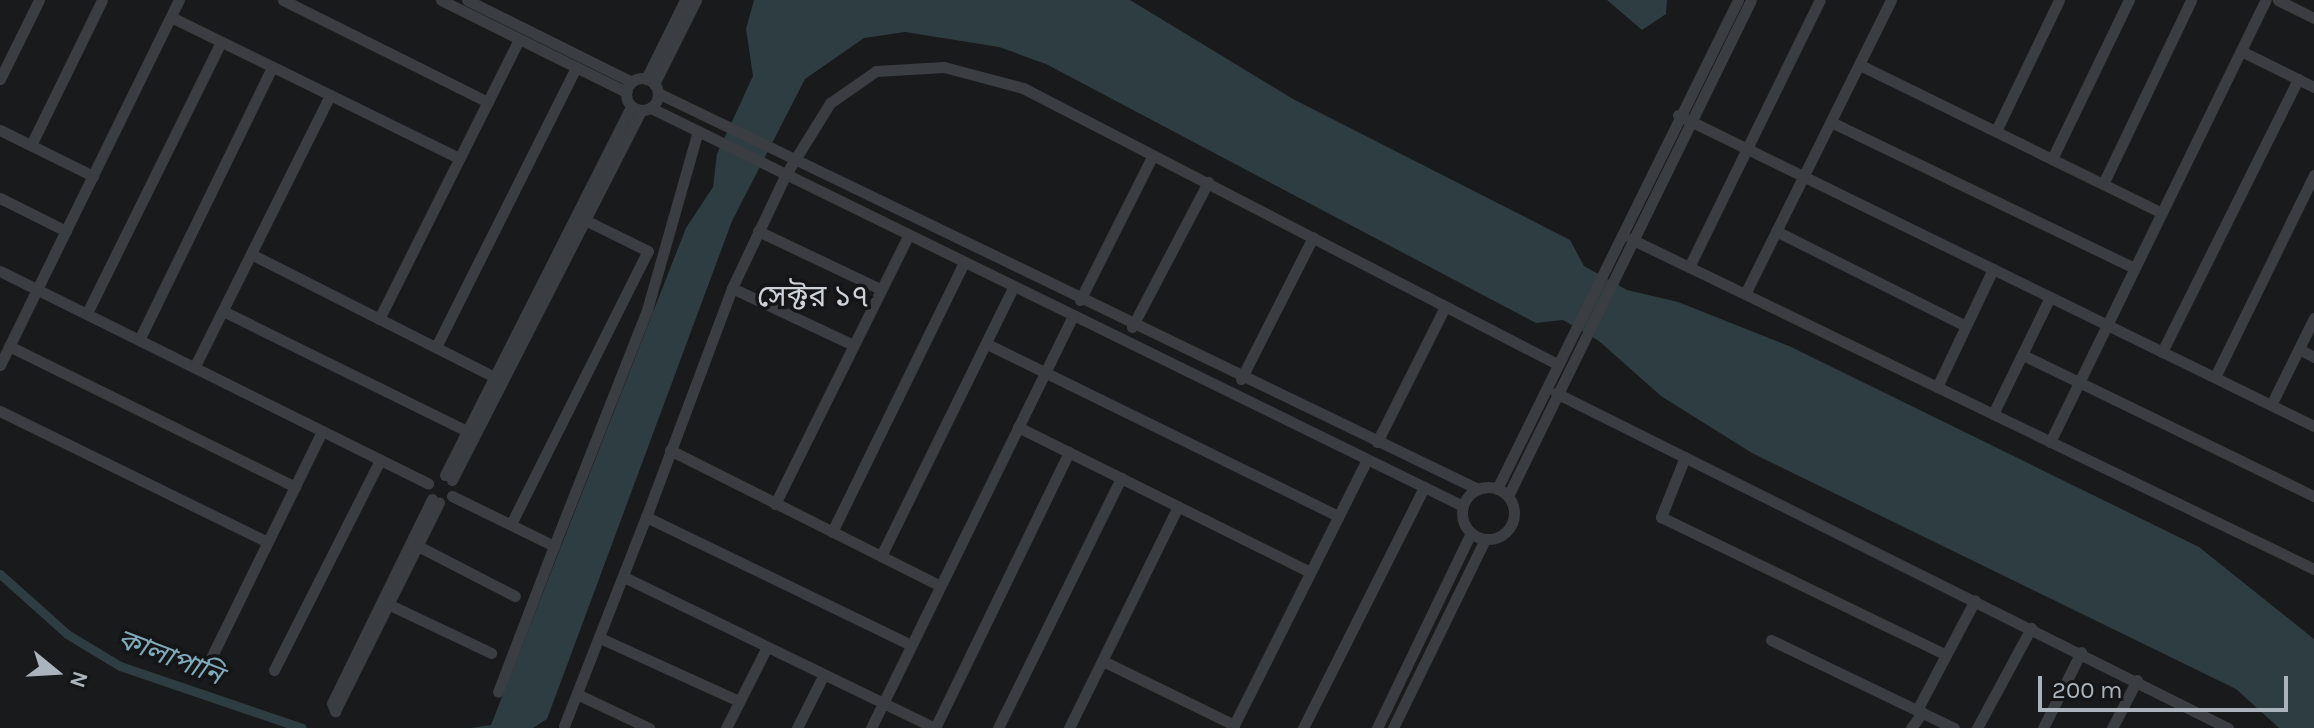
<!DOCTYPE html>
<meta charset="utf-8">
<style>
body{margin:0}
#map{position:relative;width:2314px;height:728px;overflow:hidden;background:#191a1c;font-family:Karla,"Noto Sans Bengali",sans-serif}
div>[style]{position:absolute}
.water>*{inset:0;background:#2e3d42}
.canal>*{height:9px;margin:-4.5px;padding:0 4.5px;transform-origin:4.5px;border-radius:4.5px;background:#2e3d42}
.minor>*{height:11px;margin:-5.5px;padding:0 5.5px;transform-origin:5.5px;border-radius:5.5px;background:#3a3d41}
.minor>.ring{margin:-5.5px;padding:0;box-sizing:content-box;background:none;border:11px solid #3a3d41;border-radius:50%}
span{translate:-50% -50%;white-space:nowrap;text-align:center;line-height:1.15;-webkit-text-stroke:7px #141517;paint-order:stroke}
.water-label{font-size:28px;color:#80abba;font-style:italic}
.quarter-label{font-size:30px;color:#ccd2d8}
.north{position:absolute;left:16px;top:632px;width:80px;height:80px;-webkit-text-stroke:6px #141517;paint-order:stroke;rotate:108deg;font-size:22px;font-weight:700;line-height:32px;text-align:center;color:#abb4bc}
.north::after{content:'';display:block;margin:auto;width:28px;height:36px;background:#abb4bc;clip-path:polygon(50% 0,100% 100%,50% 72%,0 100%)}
.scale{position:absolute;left:2038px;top:676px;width:250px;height:36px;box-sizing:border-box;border:4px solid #abb4bc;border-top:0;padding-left:10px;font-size:24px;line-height:28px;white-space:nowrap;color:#abb4bc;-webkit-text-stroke:6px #141517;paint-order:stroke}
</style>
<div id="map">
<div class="water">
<i style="clip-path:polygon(754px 0,1130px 0,1293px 99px,1570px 240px,1584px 266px,1627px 290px,1678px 302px,1789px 346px,2199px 547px,2314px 639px,2314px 728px,2279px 728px,2236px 689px,1752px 453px,1661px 396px,1599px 341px,1563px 320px,1536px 323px,1046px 64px,999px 47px,905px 32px,864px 38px,805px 79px,732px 221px,547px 719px,533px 728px,471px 728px,491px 725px,686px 228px,713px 187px,717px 154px,753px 76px,746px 29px)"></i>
<i style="clip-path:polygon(1607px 0,1667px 0,1666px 14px,1642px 30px)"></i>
</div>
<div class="canal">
<i style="left:0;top:574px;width:90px;rotate:41.8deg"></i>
<i style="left:67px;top:634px;width:62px;rotate:31.1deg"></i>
<i style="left:120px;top:666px;width:192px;rotate:18.8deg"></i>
</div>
<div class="minor">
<i style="left:283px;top:0;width:229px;rotate:26.5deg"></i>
<i style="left:441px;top:0;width:207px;rotate:26.4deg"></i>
<i style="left:467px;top:0;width:184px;rotate:26.4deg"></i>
<i style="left:2278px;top:0;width:40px;rotate:26.6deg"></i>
<i style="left:171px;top:17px;width:321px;rotate:26.1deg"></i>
<i style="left:2241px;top:51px;width:81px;rotate:26.3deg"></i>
<i style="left:1860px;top:65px;width:336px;rotate:26.1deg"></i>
<i class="ring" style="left:626px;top:78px;width:21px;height:21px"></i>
<i style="left:0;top:79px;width:88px;rotate:-63.7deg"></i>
<i style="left:646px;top:79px;width:88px;rotate:-63.7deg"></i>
<i style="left:654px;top:84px;width:94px;rotate:-63.4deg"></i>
<i style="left:658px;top:93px;width:911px;rotate:25.78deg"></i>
<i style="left:651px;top:108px;width:904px;rotate:26.11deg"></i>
<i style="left:1678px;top:115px;width:708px;rotate:26.06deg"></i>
<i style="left:1831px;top:122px;width:337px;rotate:25.7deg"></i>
<i style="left:0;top:130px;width:104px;rotate:26.3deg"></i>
<i style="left:1996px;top:131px;width:145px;rotate:-64.3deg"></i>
<i style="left:31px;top:145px;width:161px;rotate:-63.9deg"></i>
<i style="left:2052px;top:159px;width:177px;rotate:-64.2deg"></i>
<i style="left:2103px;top:184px;width:204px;rotate:-64.4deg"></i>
<i style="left:0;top:198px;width:74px;rotate:26.6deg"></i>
<i style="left:758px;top:231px;width:135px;rotate:25.4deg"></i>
<i style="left:1776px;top:231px;width:212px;rotate:26.6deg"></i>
<i style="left:1631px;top:239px;width:759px;rotate:25.79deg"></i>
<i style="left:251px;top:254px;width:273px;rotate:26.8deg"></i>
<i style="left:1689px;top:267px;width:297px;rotate:-63.9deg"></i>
<i style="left:0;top:271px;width:478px;rotate:26.4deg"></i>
<i style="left:732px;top:288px;width:134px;rotate:25.2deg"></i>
<i style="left:1745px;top:294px;width:328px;rotate:-63.6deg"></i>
<i style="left:1080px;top:300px;width:160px;rotate:-63.3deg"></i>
<i style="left:223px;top:311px;width:272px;rotate:26.2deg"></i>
<i style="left:87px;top:313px;width:302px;rotate:-63.7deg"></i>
<i style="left:379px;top:319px;width:313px;rotate:-63.4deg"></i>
<i style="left:1132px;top:327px;width:164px;rotate:-62.3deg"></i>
<i style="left:140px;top:338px;width:301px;rotate:-64deg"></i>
<i style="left:987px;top:344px;width:391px;rotate:26.1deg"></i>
<i style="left:9px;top:346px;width:319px;rotate:26.2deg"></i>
<i style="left:436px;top:347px;width:313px;rotate:-63.4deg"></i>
<i style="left:2299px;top:349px;width:17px;rotate:28deg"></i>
<i style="left:2162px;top:352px;width:305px;rotate:-63.5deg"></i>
<i style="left:2023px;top:355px;width:323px;rotate:25.9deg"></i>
<i style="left:0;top:365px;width:407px;rotate:-63.9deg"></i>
<i style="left:195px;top:366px;width:303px;rotate:-63.5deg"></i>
<i style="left:2215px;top:377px;width:225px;rotate:-63.9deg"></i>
<i style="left:1241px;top:379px;width:159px;rotate:-63.1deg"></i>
<i style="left:1937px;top:387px;width:131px;rotate:-64.6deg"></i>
<i style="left:1556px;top:393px;width:751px;rotate:26.5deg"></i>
<i style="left:2271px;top:405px;width:97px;rotate:-63.7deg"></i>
<i style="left:0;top:411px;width:297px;rotate:26.1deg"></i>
<i style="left:1993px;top:414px;width:130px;rotate:-64deg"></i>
<i style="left:1018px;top:427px;width:326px;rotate:26.4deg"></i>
<i style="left:1377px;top:442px;width:151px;rotate:-63.3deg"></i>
<i style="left:2050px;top:442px;width:492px;rotate:-64deg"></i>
<i style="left:670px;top:450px;width:302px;rotate:26.7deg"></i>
<i style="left:1685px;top:457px;width:65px;rotate:111.8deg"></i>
<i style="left:1661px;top:517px;width:315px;rotate:25.8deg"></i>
<i style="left:445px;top:475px;width:413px;rotate:-63.2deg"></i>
<i style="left:452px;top:480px;width:415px;rotate:-62.9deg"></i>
<i class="ring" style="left:1462px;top:487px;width:41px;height:41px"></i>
<i style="left:1497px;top:489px;width:545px;rotate:-63.76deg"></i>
<i style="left:452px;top:496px;width:114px;rotate:26.1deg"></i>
<i style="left:554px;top:546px;width:156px;rotate:111deg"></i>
<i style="left:1508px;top:496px;width:552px;rotate:-63.9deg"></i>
<i style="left:432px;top:499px;width:227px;rotate:116.1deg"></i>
<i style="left:332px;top:703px;width:9px;rotate:69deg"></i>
<i style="left:335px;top:711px;width:233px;rotate:-63.5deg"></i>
<i style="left:775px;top:504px;width:301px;rotate:-63.6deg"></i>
<i style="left:511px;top:524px;width:305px;rotate:-63.4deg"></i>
<i style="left:648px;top:251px;width:70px;rotate:-153.8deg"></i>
<i style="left:832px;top:532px;width:301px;rotate:-63.9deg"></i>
<i style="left:418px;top:546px;width:109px;rotate:27.3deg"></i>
<i style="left:554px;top:546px;width:254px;rotate:-68.5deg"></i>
<i style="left:647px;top:310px;width:186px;rotate:-74.1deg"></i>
<i style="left:881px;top:556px;width:301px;rotate:-63.8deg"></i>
<i style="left:624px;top:577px;width:346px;rotate:25.9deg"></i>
<i style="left:390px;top:605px;width:112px;rotate:25.4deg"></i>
<i style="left:600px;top:638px;width:153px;rotate:24.4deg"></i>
<i style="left:1771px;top:640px;width:203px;rotate:25.7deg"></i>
<i style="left:911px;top:645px;width:294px;rotate:-154.2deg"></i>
<i style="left:646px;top:517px;width:245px;rotate:-69.4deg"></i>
<i style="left:732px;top:288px;width:126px;rotate:-64.7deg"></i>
<i style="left:786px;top:174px;width:84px;rotate:-58.2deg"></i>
<i style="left:830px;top:103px;width:56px;rotate:-34.8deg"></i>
<i style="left:876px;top:71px;width:68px;rotate:-3.4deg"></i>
<i style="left:944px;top:67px;width:82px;rotate:14.9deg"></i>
<i style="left:1023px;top:88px;width:601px;rotate:27.33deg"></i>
<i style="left:1103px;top:661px;width:146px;rotate:26deg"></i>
<i style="left:1234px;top:725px;width:297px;rotate:-63.4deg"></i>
<i style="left:208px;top:664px;width:259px;rotate:-63.9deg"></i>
<i style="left:274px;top:670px;width:235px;rotate:-63.2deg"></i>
<i style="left:577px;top:694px;width:80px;rotate:25.3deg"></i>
<i style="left:1917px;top:710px;width:124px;rotate:-62.2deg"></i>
<i style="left:564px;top:726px;width:225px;rotate:-68.6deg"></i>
<i style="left:726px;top:728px;width:91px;rotate:-63.2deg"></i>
<i style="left:797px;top:728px;width:60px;rotate:-63.4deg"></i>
<i style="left:871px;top:728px;width:460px;rotate:-63.9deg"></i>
<i style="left:935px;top:728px;width:307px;rotate:-64.1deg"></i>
<i style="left:998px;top:728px;width:279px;rotate:-63.8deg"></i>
<i style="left:1069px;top:728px;width:247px;rotate:-63.8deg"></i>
<i style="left:1303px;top:728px;width:270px;rotate:-63.3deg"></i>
<i style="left:1377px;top:728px;width:216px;rotate:-64.3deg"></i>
<i style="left:1393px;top:728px;width:210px;rotate:-64deg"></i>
<i style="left:1911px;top:728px;width:19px;rotate:-54deg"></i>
<i style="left:1977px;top:728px;width:114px;rotate:-61.6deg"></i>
<i style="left:2043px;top:728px;width:85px;rotate:-63.4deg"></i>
<i style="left:2112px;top:728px;width:54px;rotate:-62.5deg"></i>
</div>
<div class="water-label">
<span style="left:170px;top:657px;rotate:21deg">কালাপানি</span>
</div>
<div class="quarter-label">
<span style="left:813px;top:296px">সেক্টর ১৭</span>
</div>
<div class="north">N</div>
<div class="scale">200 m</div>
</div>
